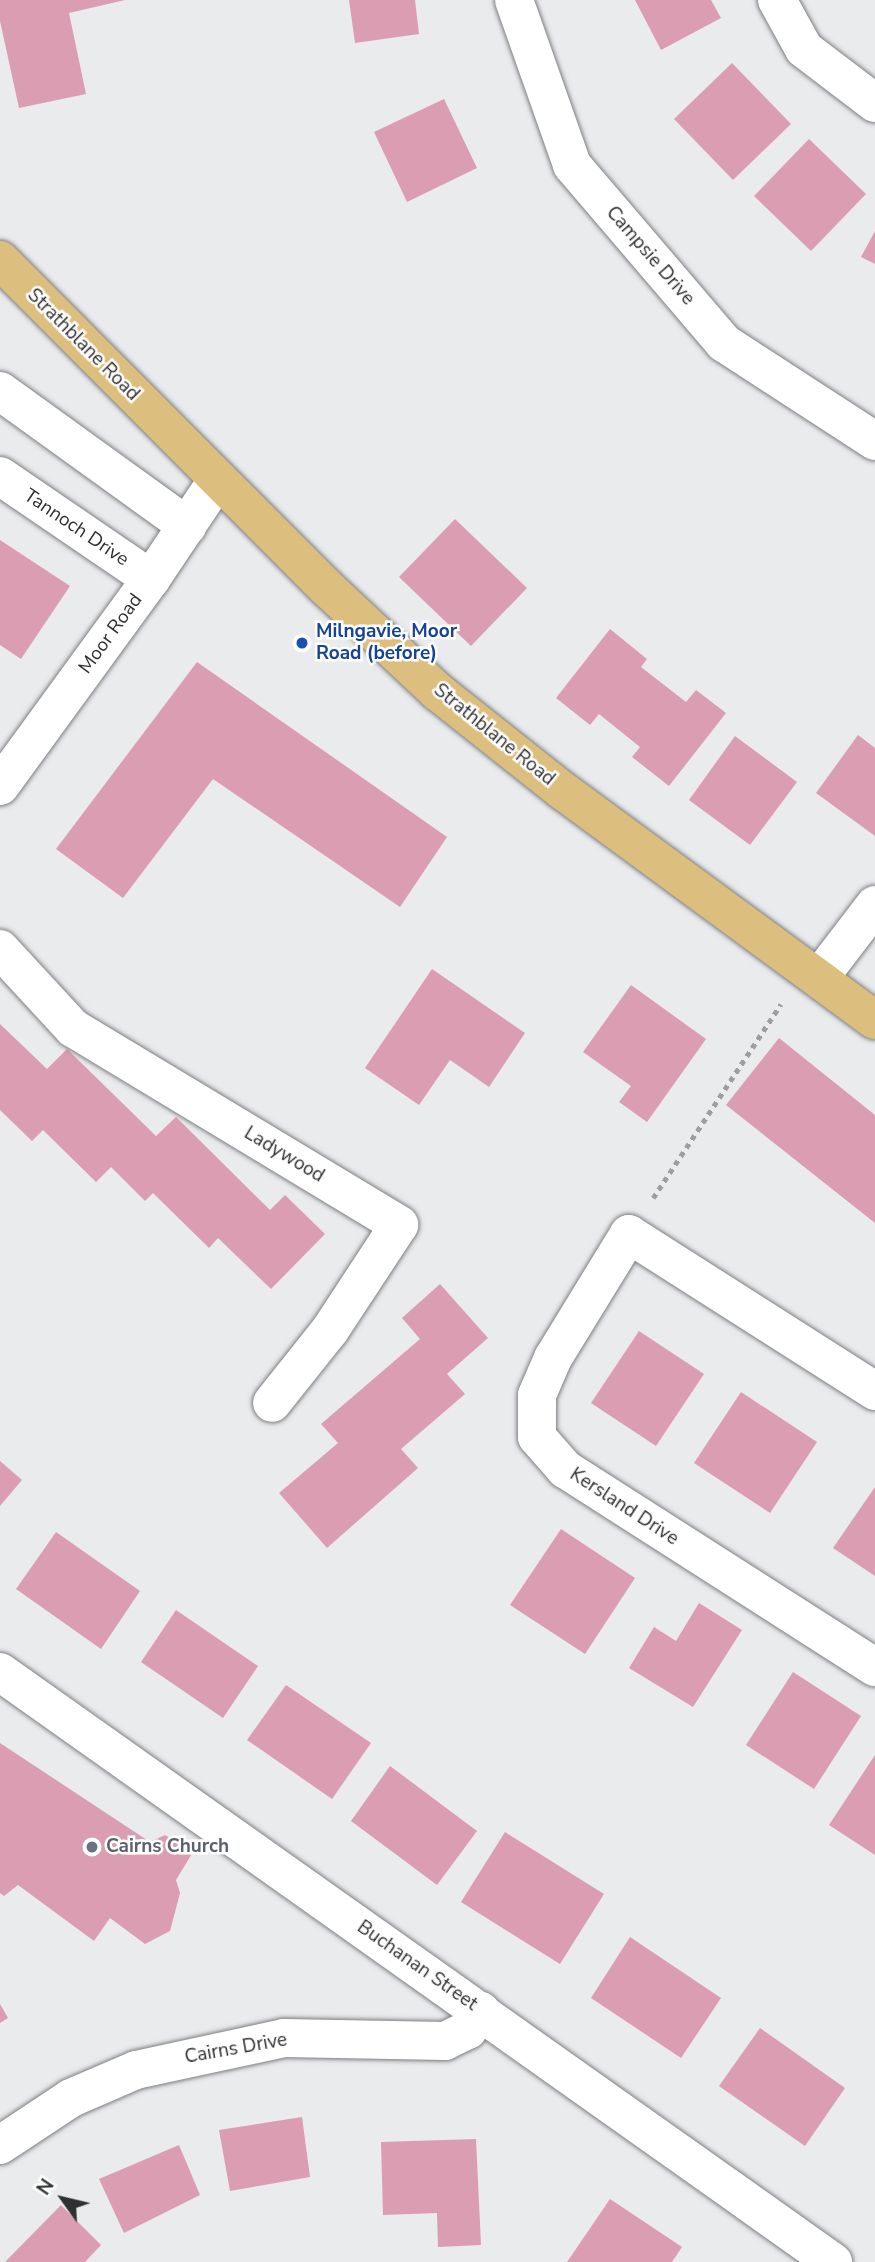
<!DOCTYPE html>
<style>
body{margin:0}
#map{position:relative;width:875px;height:2262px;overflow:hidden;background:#eaebed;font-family:"Nunito Sans",sans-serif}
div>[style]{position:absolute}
.building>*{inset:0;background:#db9db1}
.path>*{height:4.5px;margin-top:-2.25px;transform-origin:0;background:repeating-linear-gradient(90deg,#9d9ea0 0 5px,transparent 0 10px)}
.roads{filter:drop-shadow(0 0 2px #7e7f80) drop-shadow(0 0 2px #7e7f80)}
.minor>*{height:38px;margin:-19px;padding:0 19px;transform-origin:19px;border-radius:19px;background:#fff}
.major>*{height:38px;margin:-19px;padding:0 19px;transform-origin:19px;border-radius:19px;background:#dcbe7e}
.dots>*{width:19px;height:19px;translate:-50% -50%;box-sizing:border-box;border:4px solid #fff;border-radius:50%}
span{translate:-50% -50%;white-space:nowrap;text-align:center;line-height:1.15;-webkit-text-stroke:5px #fff;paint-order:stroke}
.street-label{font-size:19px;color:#2f3030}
.transit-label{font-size:19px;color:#164399;font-weight:700}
.left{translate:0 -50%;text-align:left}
.worship-label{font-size:19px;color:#5b616d;font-weight:700}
.north{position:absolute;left:28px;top:2164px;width:70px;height:70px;-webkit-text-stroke:5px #fff;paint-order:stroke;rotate:304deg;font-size:19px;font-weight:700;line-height:28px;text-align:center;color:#2f3030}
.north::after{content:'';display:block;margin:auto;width:24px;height:32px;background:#2f3030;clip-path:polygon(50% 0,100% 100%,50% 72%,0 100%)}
</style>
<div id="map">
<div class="building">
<i style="clip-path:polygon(0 0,125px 0,69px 13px,86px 94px,19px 108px,0 21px)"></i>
<i style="clip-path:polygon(349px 0,415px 0,419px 34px,355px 43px)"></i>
<i style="clip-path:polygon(635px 0,711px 0,721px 18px,661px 50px)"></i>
<i style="clip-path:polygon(732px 63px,791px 124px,733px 180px,674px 119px)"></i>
<i style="clip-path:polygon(444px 99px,477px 168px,407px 202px,374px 132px)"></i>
<i style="clip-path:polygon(809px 139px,866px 194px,811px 251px,754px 196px)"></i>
<i style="clip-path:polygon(875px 231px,875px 264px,861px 257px)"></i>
<i style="clip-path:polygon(455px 519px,527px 588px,471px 646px,399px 577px)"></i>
<i style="clip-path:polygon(0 540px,70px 586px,21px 659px,0 645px)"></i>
<i style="clip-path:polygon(610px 629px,647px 659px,641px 667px,686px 702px,696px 690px,726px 713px,669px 786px,632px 757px,640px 747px,599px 714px,590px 725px,556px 698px)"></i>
<i style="clip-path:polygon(197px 662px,447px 837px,400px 907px,213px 779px,123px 898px,56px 849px)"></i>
<i style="clip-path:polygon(858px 735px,875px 748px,875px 836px,816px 793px)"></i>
<i style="clip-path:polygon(735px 736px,797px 782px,750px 845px,689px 800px)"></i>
<i style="clip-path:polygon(432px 969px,525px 1033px,489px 1087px,450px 1060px,419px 1105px,365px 1068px)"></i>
<i style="clip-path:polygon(631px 985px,706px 1039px,647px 1122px,619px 1102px,631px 1086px,583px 1052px)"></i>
<i style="clip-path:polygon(0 1024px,47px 1069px,67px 1049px,156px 1136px,176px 1117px,270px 1210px,285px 1195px,325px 1234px,271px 1289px,218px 1238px,209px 1248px,153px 1193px,145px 1201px,111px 1167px,96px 1182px,43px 1130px,32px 1141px,0 1110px)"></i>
<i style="clip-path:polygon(779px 1038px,875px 1115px,875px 1223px,726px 1105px)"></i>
<i style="clip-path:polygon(440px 1284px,488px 1338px,447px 1374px,465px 1394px,401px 1449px,418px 1468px,327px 1548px,279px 1493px,338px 1443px,321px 1424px,420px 1339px,402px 1318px)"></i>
<i style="clip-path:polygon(639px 1331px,704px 1374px,656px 1446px,591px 1403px)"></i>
<i style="clip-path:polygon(741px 1392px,817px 1442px,770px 1513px,694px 1463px)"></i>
<i style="clip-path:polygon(0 1461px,22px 1480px,0 1506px)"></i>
<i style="clip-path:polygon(875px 1487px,875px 1576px,833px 1548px)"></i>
<i style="clip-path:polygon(561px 1529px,635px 1578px,585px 1654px,510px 1605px)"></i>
<i style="clip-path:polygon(56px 1532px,140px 1591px,101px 1649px,16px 1589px)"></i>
<i style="clip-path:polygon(699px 1603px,742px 1630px,693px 1707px,629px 1668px,654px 1627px,676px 1641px)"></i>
<i style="clip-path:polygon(176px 1610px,258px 1666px,223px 1718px,141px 1662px)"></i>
<i style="clip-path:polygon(793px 1672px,861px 1716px,814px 1789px,746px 1745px)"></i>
<i style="clip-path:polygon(286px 1685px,371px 1743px,332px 1799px,247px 1740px)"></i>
<i style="clip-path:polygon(0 1743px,150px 1842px,165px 1835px,193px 1852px,176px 1880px,180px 1893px,170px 1931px,145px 1944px,110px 1918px,94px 1941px,18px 1885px,4px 1896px,0 1893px)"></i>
<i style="clip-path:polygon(875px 1755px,875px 1855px,829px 1825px)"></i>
<i style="clip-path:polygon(390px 1766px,477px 1831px,437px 1885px,351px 1821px)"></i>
<i style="clip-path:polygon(505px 1832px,604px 1894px,560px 1964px,461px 1902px)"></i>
<i style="clip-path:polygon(630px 1937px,721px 1998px,681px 2058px,591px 1998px)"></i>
<i style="clip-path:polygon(0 2004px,8px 2018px,0 2023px)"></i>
<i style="clip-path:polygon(760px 2028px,845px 2088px,805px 2146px,719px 2086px)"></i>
<i style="clip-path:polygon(302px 2117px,310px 2177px,230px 2191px,219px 2130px)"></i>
<i style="clip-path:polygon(476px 2139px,481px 2245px,438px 2247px,437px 2213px,383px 2215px,381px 2142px)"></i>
<i style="clip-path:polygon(179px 2145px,200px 2195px,124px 2233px,99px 2179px)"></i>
<i style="clip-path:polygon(610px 2199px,682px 2247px,672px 2262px,567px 2262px)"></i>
<i style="clip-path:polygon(61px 2205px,101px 2245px,85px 2262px,5px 2262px)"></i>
</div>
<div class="path">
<i style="left:653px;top:1198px;width:232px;rotate:-56.6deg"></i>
</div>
<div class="roads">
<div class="minor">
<i style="left:514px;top:0;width:175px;rotate:70.6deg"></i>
<i style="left:572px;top:165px;width:234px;rotate:49.5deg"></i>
<i style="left:724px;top:343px;width:180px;rotate:33deg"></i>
<i style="left:777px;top:0;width:56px;rotate:61.1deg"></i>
<i style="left:804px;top:49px;width:89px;rotate:37.3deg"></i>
<i style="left:0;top:391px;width:231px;rotate:35.8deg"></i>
<i style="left:0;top:476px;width:183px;rotate:34.3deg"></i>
<i style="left:0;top:786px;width:256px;rotate:-53.9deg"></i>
<i style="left:151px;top:579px;width:120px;rotate:-56.2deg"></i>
<i style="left:0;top:949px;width:108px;rotate:47.3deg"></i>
<i style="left:73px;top:1028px;width:381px;rotate:31.1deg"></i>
<i style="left:399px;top:1225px;width:126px;rotate:123.3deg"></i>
<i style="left:330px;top:1330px;width:93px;rotate:128.5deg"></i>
<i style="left:819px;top:978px;width:92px;rotate:-52.5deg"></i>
<i style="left:875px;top:1391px;width:292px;rotate:-147.5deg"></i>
<i style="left:629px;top:1234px;width:145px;rotate:121.5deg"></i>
<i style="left:553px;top:1358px;width:40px;rotate:113.4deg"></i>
<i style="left:537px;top:1395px;width:42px;rotate:90deg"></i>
<i style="left:537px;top:1437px;width:43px;rotate:48.8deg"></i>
<i style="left:565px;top:1469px;width:368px;rotate:32.6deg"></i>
<i style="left:0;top:1672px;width:1021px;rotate:35.31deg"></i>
<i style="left:0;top:2145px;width:85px;rotate:-33.5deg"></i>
<i style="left:71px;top:2098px;width:71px;rotate:-23.3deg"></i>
<i style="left:136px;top:2070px;width:151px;rotate:-12.2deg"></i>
<i style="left:284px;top:2038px;width:161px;rotate:1.1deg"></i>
<i style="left:445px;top:2041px;width:25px;rotate:-26deg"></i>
<i style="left:468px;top:2030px;width:23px;rotate:-56deg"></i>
</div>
<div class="major">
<i style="left:0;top:260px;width:462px;rotate:45.1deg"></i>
<i style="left:326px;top:587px;width:154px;rotate:43.2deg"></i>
<i style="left:438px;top:692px;width:159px;rotate:38.4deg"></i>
<i style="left:563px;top:791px;width:387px;rotate:36.3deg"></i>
</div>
</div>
<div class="dots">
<i style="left:302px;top:643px;background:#1a4fb4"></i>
<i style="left:92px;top:1847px;background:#6b7280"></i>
</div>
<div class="street-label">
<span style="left:650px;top:256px;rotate:49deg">Campsie Drive</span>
<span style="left:83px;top:345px;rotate:45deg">Strathblane Road</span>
<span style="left:76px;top:528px;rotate:34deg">Tannoch Drive</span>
<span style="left:111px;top:634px;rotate:-54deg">Moor Road</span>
<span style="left:494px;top:735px;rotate:39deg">Strathblane Road</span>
<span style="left:284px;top:1155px;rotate:31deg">Ladywood</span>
<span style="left:624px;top:1507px;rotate:33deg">Kersland Drive</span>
<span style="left:417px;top:1966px;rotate:35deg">Buchanan Street</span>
<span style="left:236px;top:2049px;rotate:-10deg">Cairns Drive</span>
</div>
<div class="transit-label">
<span class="left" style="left:316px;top:643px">Milngavie, Moor<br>Road (before)</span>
</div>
<div class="worship-label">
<span class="left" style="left:106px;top:1847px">Cairns Church</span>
</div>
<div class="north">N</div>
</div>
